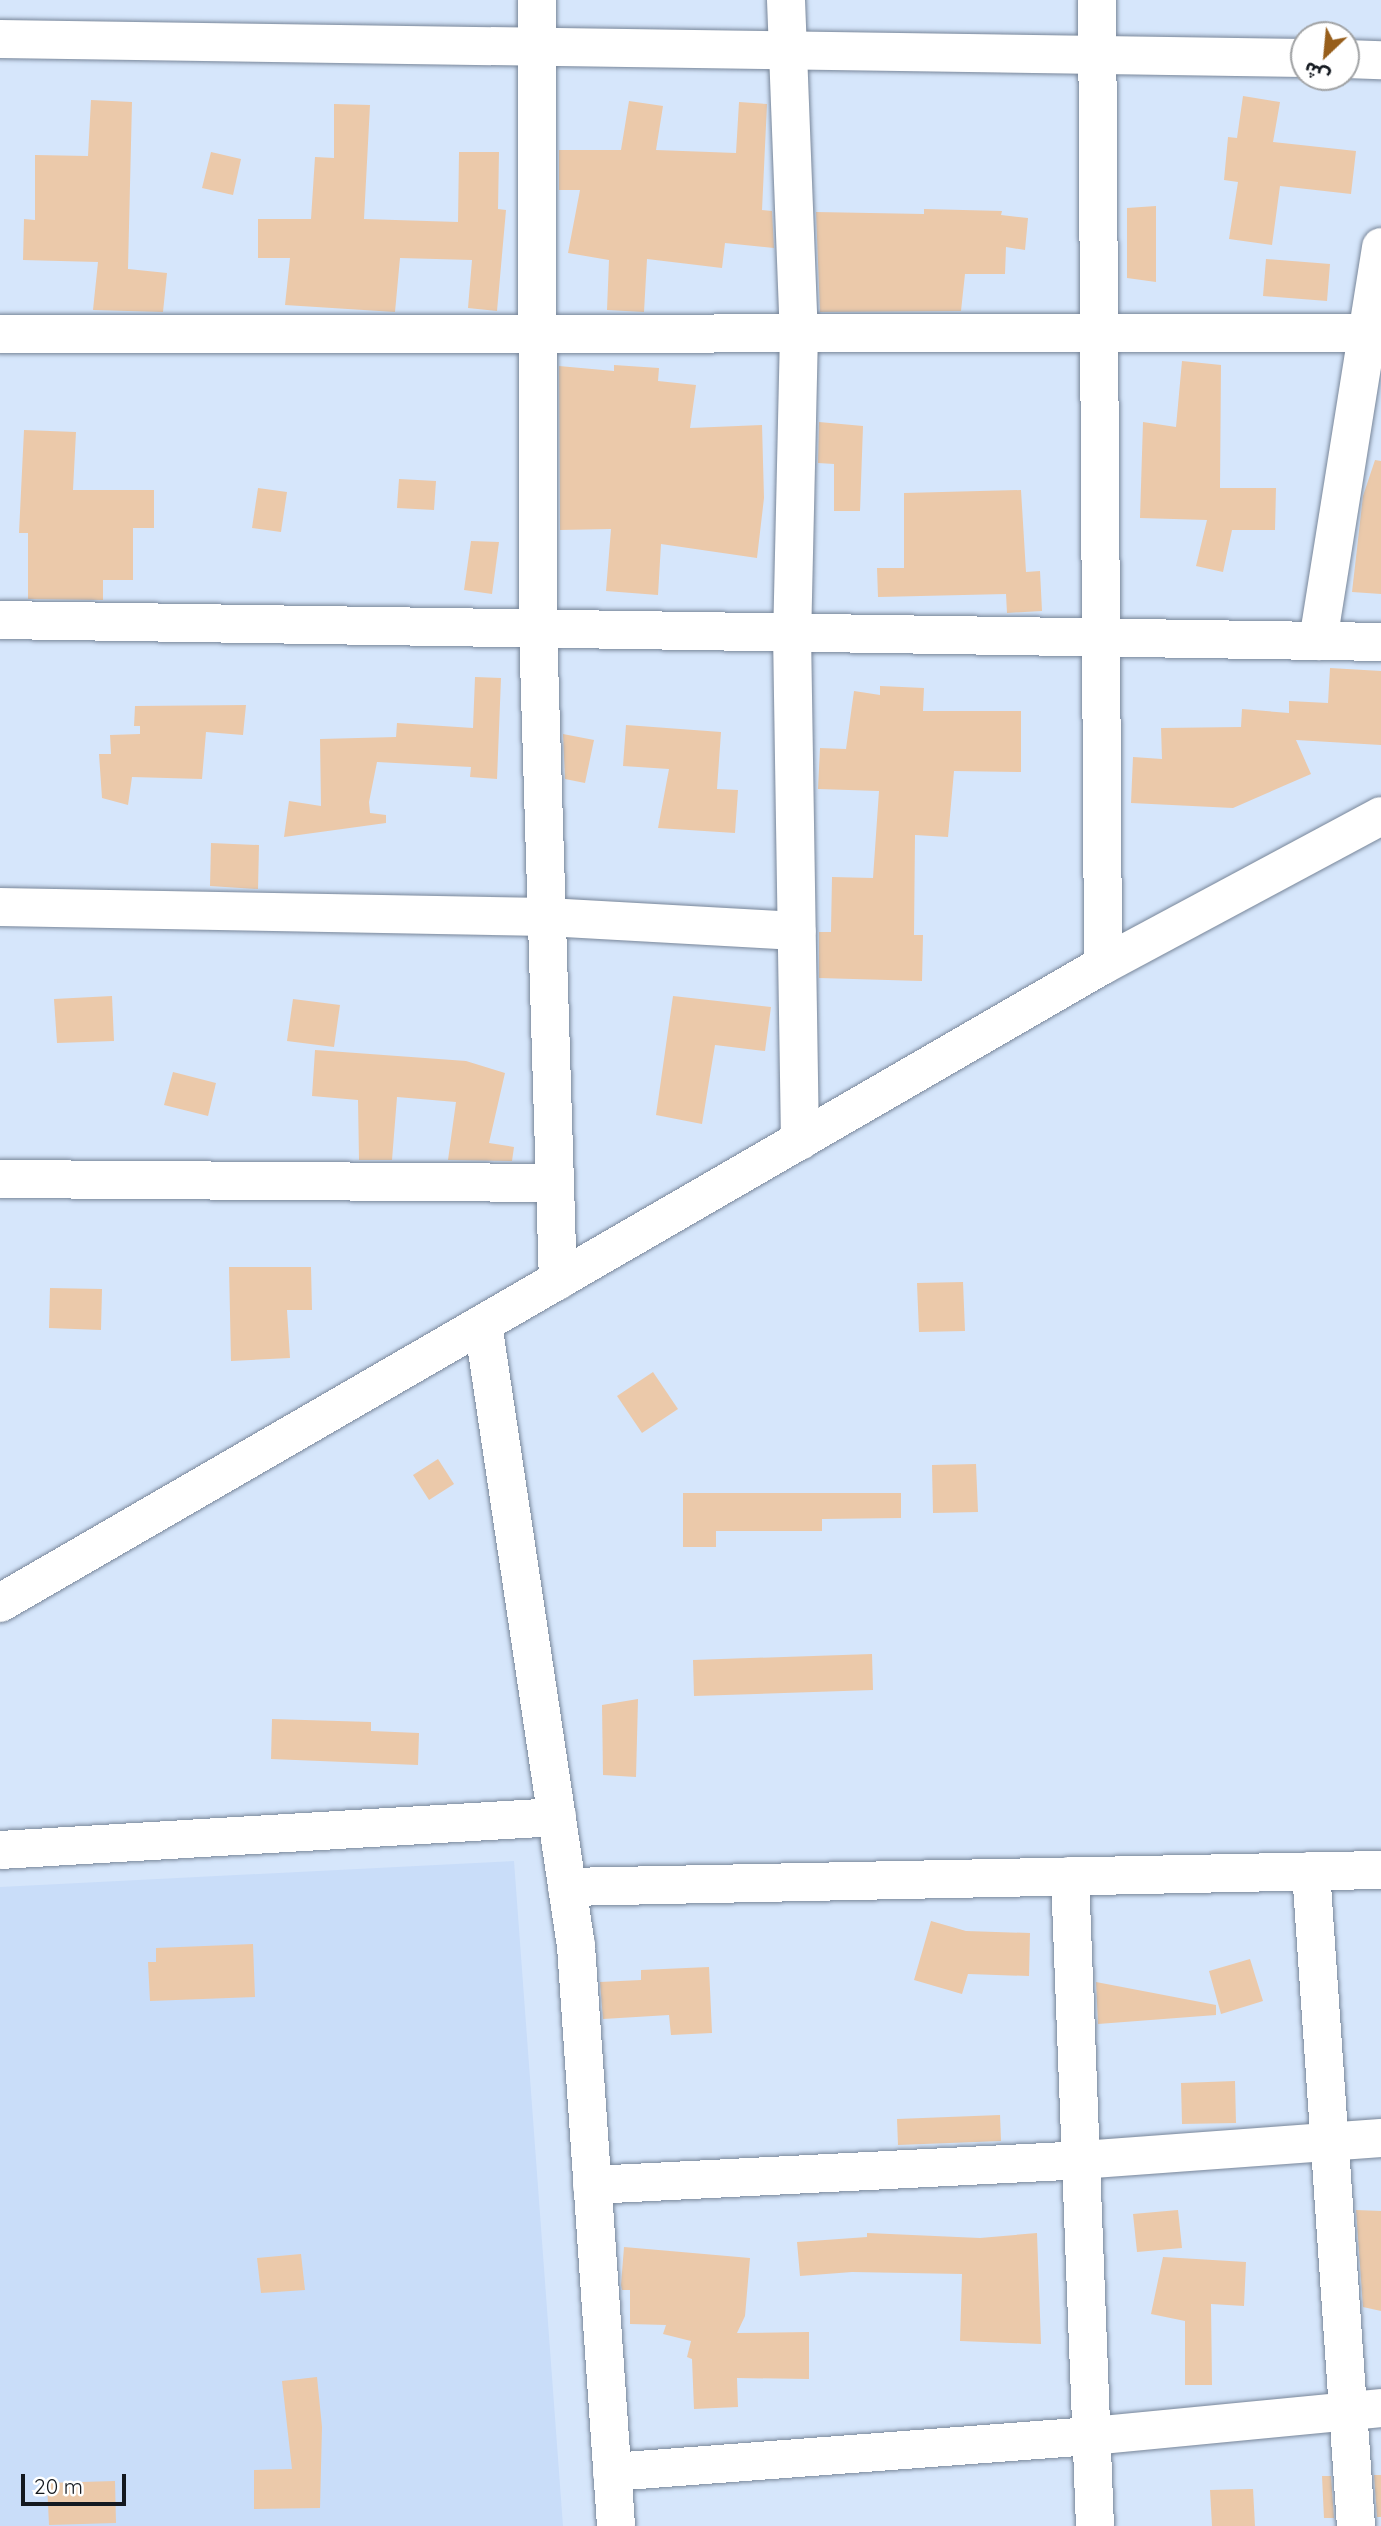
<!DOCTYPE html>
<meta charset="utf-8">
<style>
body{margin:0}
#map{position:relative;width:1381px;height:2526px;overflow:hidden;background:#d6e6fb;font-family:Quicksand,"Noto Sans Arabic",sans-serif}
div>[style]{position:absolute}
.built>*{inset:0;background:#c9ddf9}
.building>*{inset:0;background:#ebc9aa}
.roads{filter:drop-shadow(0 0 2px #788699) drop-shadow(0 0 2px #788699)}
.minor>*{height:38px;margin:-19px;padding:0 19px;transform-origin:19px;border-radius:19px;background:#fff}
.major>*{height:38px;margin:-19px;padding:0 19px;transform-origin:19px;border-radius:19px;background:#fff}
span{translate:-50% -50%;white-space:nowrap;text-align:center;line-height:1.15;-webkit-text-stroke:6px #fff;paint-order:stroke}
.north{position:absolute;left:1290px;top:21px;width:70px;height:70px;box-sizing:border-box;background:#fff;border:2px solid #a1a3a5;border-radius:50%;rotate:206deg;font-size:19px;font-weight:700;line-height:28px;text-align:center;color:#13181f}
.north::after{content:'';display:block;margin:auto;width:24px;height:32px;background:#975e1b;clip-path:polygon(50% 0,100% 100%,50% 72%,0 100%)}
.scale{position:absolute;left:21px;top:2474px;width:105px;height:32px;box-sizing:border-box;border:4px solid #13181f;border-top:0;padding-left:9px;font-size:21px;line-height:24px;white-space:nowrap;color:#13181f;-webkit-text-stroke:5px #fff;paint-order:stroke}
</style>
<div id="map">
<div class="built">
<i style="clip-path:polygon(514px 1861px,563px 2526px,0 2526px,0 1887px)"></i>
</div>
<div class="building">
<i style="clip-path:polygon(1243px 96px,1280px 102px,1273px 142px,1356px 151px,1351px 194px,1280px 186px,1272px 245px,1229px 239px,1238px 182px,1224px 180px,1228px 137px,1237px 138px)"></i>
<i style="clip-path:polygon(91px 100px,132px 102px,128px 269px,167px 273px,163px 312px,93px 310px,98px 262px,23px 260px,24px 219px,35px 220px,35px 155px,88px 156px)"></i>
<i style="clip-path:polygon(629px 101px,663px 106px,656px 150px,736px 153px,739px 102px,767px 104px,762px 210px,772px 211px,774px 248px,725px 243px,722px 268px,647px 259px,644px 312px,607px 310px,609px 260px,568px 253px,580px 190px,559px 190px,559px 150px,621px 150px)"></i>
<i style="clip-path:polygon(334px 104px,370px 105px,364px 219px,458px 222px,459px 152px,499px 152px,498px 209px,506px 210px,497px 311px,468px 308px,472px 260px,400px 258px,395px 312px,285px 305px,290px 258px,258px 258px,258px 219px,311px 219px,315px 157px,334px 158px)"></i>
<i style="clip-path:polygon(211px 152px,241px 159px,233px 195px,202px 188px)"></i>
<i style="clip-path:polygon(1156px 206px,1156px 282px,1127px 278px,1127px 208px)"></i>
<i style="clip-path:polygon(924px 209px,1002px 211px,1001px 215px,1028px 218px,1025px 250px,1006px 247px,1005px 274px,965px 274px,961px 311px,820px 312px,816px 212px,924px 214px)"></i>
<i style="clip-path:polygon(1266px 259px,1330px 264px,1327px 301px,1263px 296px)"></i>
<i style="clip-path:polygon(1182px 361px,1221px 365px,1220px 488px,1276px 488px,1275px 530px,1232px 530px,1223px 572px,1196px 566px,1207px 520px,1140px 518px,1143px 422px,1176px 427px)"></i>
<i style="clip-path:polygon(614px 365px,659px 368px,658px 381px,696px 385px,690px 428px,762px 425px,764px 498px,757px 558px,661px 544px,658px 595px,606px 591px,611px 529px,560px 530px,559px 366px,614px 371px)"></i>
<i style="clip-path:polygon(819px 422px,863px 426px,860px 511px,834px 511px,834px 464px,818px 463px)"></i>
<i style="clip-path:polygon(24px 430px,76px 432px,73px 490px,154px 490px,154px 528px,133px 528px,133px 580px,103px 580px,103px 600px,28px 599px,28px 533px,19px 533px)"></i>
<i style="clip-path:polygon(1375px 460px,1381px 461px,1381px 594px,1352px 592px,1363px 496px)"></i>
<i style="clip-path:polygon(399px 479px,436px 481px,434px 510px,397px 508px)"></i>
<i style="clip-path:polygon(258px 488px,287px 492px,281px 532px,252px 528px)"></i>
<i style="clip-path:polygon(1021px 490px,1026px 572px,1040px 571px,1042px 611px,1007px 613px,1006px 594px,878px 597px,877px 568px,904px 568px,904px 493px)"></i>
<i style="clip-path:polygon(471px 541px,499px 542px,492px 594px,464px 590px)"></i>
<i style="clip-path:polygon(1330px 668px,1381px 671px,1381px 745px,1296px 740px,1311px 774px,1233px 808px,1131px 803px,1133px 757px,1162px 759px,1161px 728px,1241px 727px,1242px 709px,1289px 713px,1289px 701px,1328px 703px)"></i>
<i style="clip-path:polygon(475px 677px,501px 678px,497px 779px,470px 777px,471px 767px,377px 762px,369px 802px,370px 813px,386px 815px,386px 823px,284px 837px,289px 801px,321px 806px,320px 739px,396px 737px,397px 723px,473px 728px)"></i>
<i style="clip-path:polygon(880px 686px,924px 688px,923px 711px,1021px 711px,1021px 772px,954px 771px,948px 837px,915px 835px,914px 935px,923px 935px,922px 981px,819px 978px,819px 932px,831px 932px,832px 877px,873px 878px,879px 791px,818px 789px,820px 748px,846px 749px,854px 691px,880px 695px)"></i>
<i style="clip-path:polygon(246px 705px,243px 735px,206px 732px,202px 779px,132px 777px,128px 805px,102px 798px,99px 754px,111px 754px,110px 735px,140px 734px,140px 726px,134px 726px,135px 706px)"></i>
<i style="clip-path:polygon(626px 725px,721px 732px,717px 789px,738px 790px,735px 833px,658px 828px,669px 769px,623px 766px)"></i>
<i style="clip-path:polygon(563px 734px,594px 740px,585px 783px,565px 779px)"></i>
<i style="clip-path:polygon(211px 843px,259px 845px,258px 889px,210px 886px)"></i>
<i style="clip-path:polygon(112px 996px,114px 1041px,57px 1043px,54px 999px)"></i>
<i style="clip-path:polygon(673px 996px,771px 1007px,765px 1051px,715px 1045px,702px 1124px,656px 1115px)"></i>
<i style="clip-path:polygon(293px 999px,340px 1005px,334px 1047px,287px 1041px)"></i>
<i style="clip-path:polygon(315px 1050px,466px 1061px,505px 1073px,489px 1143px,514px 1147px,512px 1161px,448px 1160px,456px 1102px,397px 1097px,392px 1160px,359px 1160px,358px 1100px,312px 1096px)"></i>
<i style="clip-path:polygon(173px 1072px,216px 1083px,208px 1116px,164px 1105px)"></i>
<i style="clip-path:polygon(229px 1267px,311px 1267px,312px 1310px,287px 1310px,290px 1358px,231px 1361px)"></i>
<i style="clip-path:polygon(963px 1282px,965px 1331px,919px 1332px,917px 1283px)"></i>
<i style="clip-path:polygon(50px 1288px,102px 1289px,101px 1330px,49px 1328px)"></i>
<i style="clip-path:polygon(653px 1372px,678px 1409px,642px 1433px,617px 1396px)"></i>
<i style="clip-path:polygon(438px 1459px,454px 1484px,429px 1500px,413px 1475px)"></i>
<i style="clip-path:polygon(976px 1464px,978px 1512px,933px 1513px,932px 1465px)"></i>
<i style="clip-path:polygon(683px 1493px,901px 1493px,901px 1518px,822px 1519px,822px 1531px,716px 1531px,716px 1547px,683px 1547px)"></i>
<i style="clip-path:polygon(872px 1654px,873px 1690px,694px 1696px,693px 1660px)"></i>
<i style="clip-path:polygon(638px 1699px,636px 1777px,603px 1775px,602px 1705px)"></i>
<i style="clip-path:polygon(272px 1719px,371px 1722px,371px 1731px,419px 1733px,418px 1765px,271px 1759px)"></i>
<i style="clip-path:polygon(931px 1921px,966px 1931px,1030px 1933px,1029px 1976px,968px 1974px,962px 1994px,914px 1980px)"></i>
<i style="clip-path:polygon(253px 1944px,255px 1997px,150px 2001px,148px 1962px,156px 1962px,156px 1948px)"></i>
<i style="clip-path:polygon(1250px 1959px,1263px 2001px,1221px 2014px,1209px 1971px)"></i>
<i style="clip-path:polygon(709px 1967px,712px 2033px,671px 2035px,669px 2015px,603px 2019px,600px 1982px,641px 1980px,641px 1970px)"></i>
<i style="clip-path:polygon(1096px 1982px,1216px 2005px,1216px 2015px,1098px 2024px)"></i>
<i style="clip-path:polygon(1235px 2081px,1236px 2123px,1182px 2124px,1181px 2083px)"></i>
<i style="clip-path:polygon(1000px 2115px,1001px 2141px,898px 2145px,897px 2119px)"></i>
<i style="clip-path:polygon(1178px 2210px,1182px 2248px,1137px 2252px,1133px 2214px)"></i>
<i style="clip-path:polygon(1356px 2210px,1381px 2211px,1381px 2311px,1363px 2307px)"></i>
<i style="clip-path:polygon(867px 2233px,980px 2238px,1037px 2233px,1041px 2344px,960px 2341px,962px 2274px,852px 2272px,800px 2276px,797px 2242px,867px 2237px)"></i>
<i style="clip-path:polygon(624px 2247px,750px 2258px,745px 2316px,737px 2333px,809px 2332px,809px 2379px,737px 2378px,738px 2407px,694px 2409px,692px 2359px,687px 2357px,691px 2341px,663px 2334px,666px 2325px,630px 2324px,630px 2290px,622px 2290px,621px 2285px)"></i>
<i style="clip-path:polygon(301px 2254px,305px 2290px,261px 2293px,257px 2258px)"></i>
<i style="clip-path:polygon(1163px 2257px,1246px 2262px,1244px 2306px,1211px 2304px,1212px 2385px,1185px 2385px,1185px 2321px,1151px 2314px)"></i>
<i style="clip-path:polygon(317px 2377px,322px 2427px,320px 2508px,254px 2509px,254px 2470px,292px 2469px,282px 2381px)"></i>
<i style="clip-path:polygon(1374px 2475px,1381px 2475px,1381px 2517px,1377px 2517px)"></i>
<i style="clip-path:polygon(1322px 2476px,1331px 2476px,1334px 2518px,1324px 2518px)"></i>
<i style="clip-path:polygon(115px 2481px,116px 2523px,49px 2525px,47px 2483px)"></i>
<i style="clip-path:polygon(1253px 2489px,1255px 2526px,1212px 2526px,1210px 2490px)"></i>
</div>
<div class="roads">
<div class="minor">
<i style="left:537px;top:0;width:628px;rotate:89.91deg"></i>
<i style="left:538px;top:628px;width:653px;rotate:88.25deg"></i>
<i style="left:786px;top:0;width:333px;rotate:87.8deg"></i>
<i style="left:799px;top:333px;width:299px;rotate:91.3deg"></i>
<i style="left:792px;top:632px;width:509px;rotate:89.1deg"></i>
<i style="left:1097px;top:0;width:965px;rotate:89.64deg"></i>
<i style="left:0;top:39px;width:1304px;rotate:0.83deg"></i>
<i style="left:1346px;top:59px;width:35px;rotate:2deg"></i>
<i style="left:0;top:334px;width:1381px;rotate:-0.04deg"></i>
<i style="left:0;top:620px;width:1381px;rotate:0.91deg"></i>
<i style="left:1318px;top:641px;width:399px;rotate:-80.9deg"></i>
<i style="left:0;top:907px;width:547px;rotate:1.05deg"></i>
<i style="left:547px;top:917px;width:250px;rotate:3.2deg"></i>
<i style="left:0;top:1179px;width:555px;rotate:0.41deg"></i>
<i style="left:483px;top:1324px;width:629px;rotate:81.5deg"></i>
<i style="left:576px;top:1946px;width:581px;rotate:86.05deg"></i>
<i style="left:0;top:1850px;width:558px;rotate:-3.39deg"></i>
<i style="left:1311px;top:1871px;width:657px;rotate:86.07deg"></i>
<i style="left:1070px;top:1876px;width:650px;rotate:87.8deg"></i>
<i style="left:567px;top:1887px;width:814px;rotate:-1.2deg"></i>
<i style="left:592px;top:2185px;width:490px;rotate:-2.9deg"></i>
<i style="left:1081px;top:2160px;width:301px;rotate:-4.2deg"></i>
<i style="left:612px;top:2472px;width:480px;rotate:-4.3deg"></i>
<i style="left:1091px;top:2436px;width:291px;rotate:-5.5deg"></i>
</div>
<div class="major">
<i style="left:0;top:1603px;width:1274px;rotate:-30.05deg"></i>
<i style="left:1103px;top:965px;width:315px;rotate:-28.2deg"></i>
</div>
</div>
<div class="north">ش</div>
<div class="scale">20 m</div>
</div>
